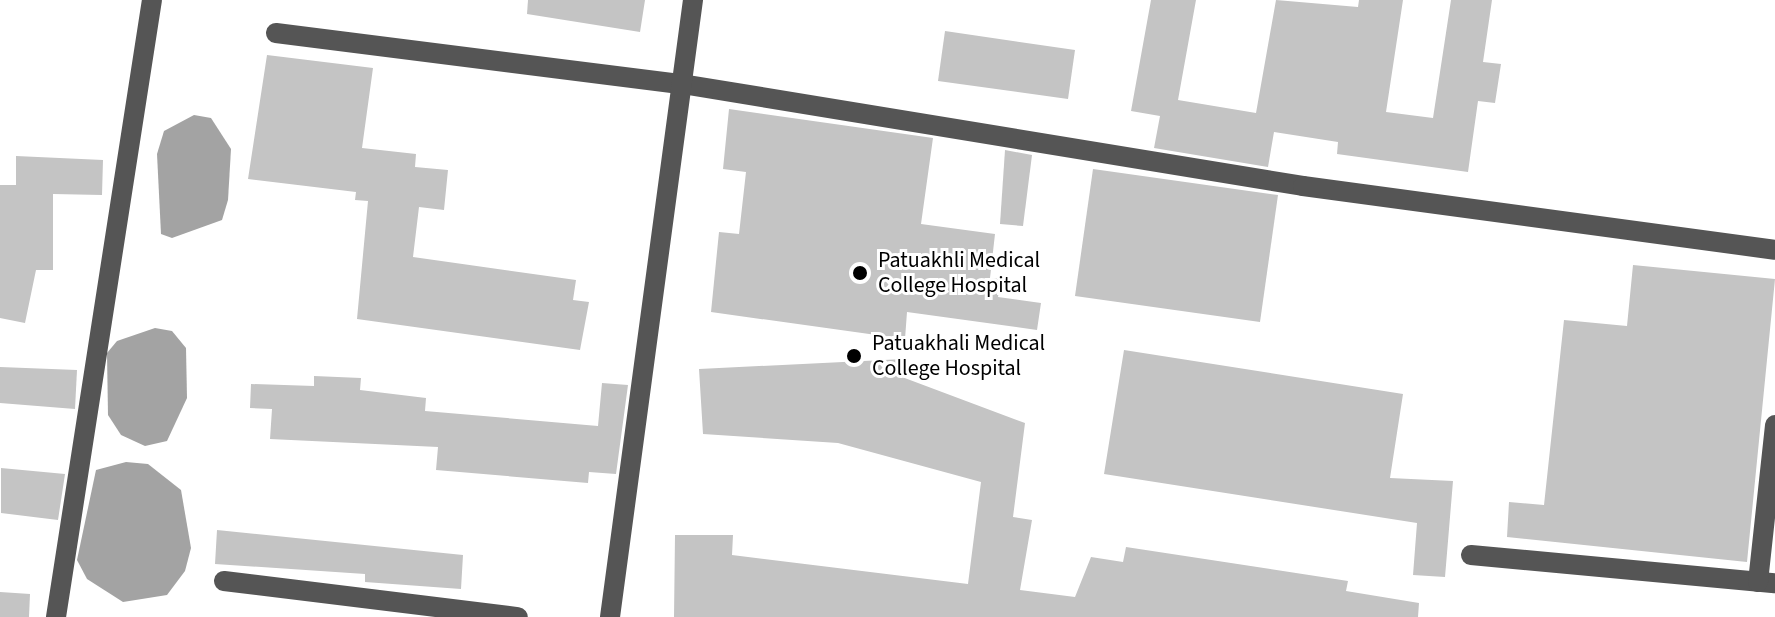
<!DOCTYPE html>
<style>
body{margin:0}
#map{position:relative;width:1775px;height:617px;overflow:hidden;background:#fff;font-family:"Source Sans 3",sans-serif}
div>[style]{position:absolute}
.water>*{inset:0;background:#a3a3a3}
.building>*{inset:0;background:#c4c4c4}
.minor>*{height:20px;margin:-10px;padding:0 10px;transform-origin:10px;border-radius:10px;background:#555}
.dots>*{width:22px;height:22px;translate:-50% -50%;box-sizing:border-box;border:4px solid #fff;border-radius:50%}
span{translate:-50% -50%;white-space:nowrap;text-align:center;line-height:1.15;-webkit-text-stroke:6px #fff;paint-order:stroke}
.poi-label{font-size:22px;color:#000}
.left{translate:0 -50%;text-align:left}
</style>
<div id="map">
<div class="water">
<i style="clip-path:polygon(194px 115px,211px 118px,231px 149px,228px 200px,222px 220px,172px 238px,161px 234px,157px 154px,164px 131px)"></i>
<i style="clip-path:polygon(155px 328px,172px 331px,186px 348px,187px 398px,167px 441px,145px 446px,121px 435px,108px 415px,107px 353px,117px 341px)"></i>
<i style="clip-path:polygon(126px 462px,148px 464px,181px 490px,191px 548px,185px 571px,167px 595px,123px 602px,87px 579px,77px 560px,96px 470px)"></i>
</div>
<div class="building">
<i style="clip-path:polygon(528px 0,645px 0,640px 32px,527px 14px)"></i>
<i style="clip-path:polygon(1151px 0,1196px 0,1178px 100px,1256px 113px,1276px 0,1358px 7px,1359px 0,1403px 0,1386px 112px,1433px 118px,1451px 0,1492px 0,1483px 62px,1501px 64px,1495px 103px,1478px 101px,1468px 172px,1337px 154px,1338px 142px,1274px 132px,1268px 167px,1154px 148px,1160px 116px,1131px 111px)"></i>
<i style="clip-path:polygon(945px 31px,1075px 50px,1068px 99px,938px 81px)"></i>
<i style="clip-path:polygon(267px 55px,373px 68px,362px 148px,416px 154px,415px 167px,448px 170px,444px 210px,419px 207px,413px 257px,576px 280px,573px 300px,589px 302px,580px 350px,357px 319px,368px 201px,355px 200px,356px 192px,248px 179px)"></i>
<i style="clip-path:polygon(729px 109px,933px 138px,921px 224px,995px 234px,990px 278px,1001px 279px,998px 297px,1041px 303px,1037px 330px,907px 312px,905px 339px,711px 312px,719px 232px,739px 234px,746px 172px,723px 169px)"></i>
<i style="clip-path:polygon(1005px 150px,1032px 155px,1023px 226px,1000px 224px)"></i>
<i style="clip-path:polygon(16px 156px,103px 160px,102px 195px,53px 194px,53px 270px,36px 270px,25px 323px,0 318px,0 185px,16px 185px)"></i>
<i style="clip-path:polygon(1093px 169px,1278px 195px,1260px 322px,1075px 296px)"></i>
<i style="clip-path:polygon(1633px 265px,1775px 279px,1747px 562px,1507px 537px,1509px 502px,1544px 505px,1564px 320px,1627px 326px)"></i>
<i style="clip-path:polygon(1124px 350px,1403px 394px,1390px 478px,1453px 481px,1445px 577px,1413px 575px,1417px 523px,1104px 474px)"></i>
<i style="clip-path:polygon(904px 359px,902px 377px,1025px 423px,1013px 517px,1032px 520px,1020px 590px,1075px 597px,1091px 557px,1123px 562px,1126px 547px,1348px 581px,1346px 591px,1419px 603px,1418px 617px,674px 617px,675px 535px,733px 535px,732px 555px,968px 584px,981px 482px,838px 443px,703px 434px,699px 369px)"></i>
<i style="clip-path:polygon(0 367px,77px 370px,75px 409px,0 403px)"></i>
<i style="clip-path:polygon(314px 376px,361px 378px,360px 390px,426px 398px,425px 411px,598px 426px,602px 383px,628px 385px,616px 474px,589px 472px,588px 483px,436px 470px,438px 447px,270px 439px,272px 409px,250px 408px,251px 384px,314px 386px)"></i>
<i style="clip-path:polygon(1px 468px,65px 474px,58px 520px,1px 513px)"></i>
<i style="clip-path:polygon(217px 530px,463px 555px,461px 589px,365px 582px,365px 574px,215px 564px)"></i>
<i style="clip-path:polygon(0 592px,30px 594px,29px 617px,0 617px)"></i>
</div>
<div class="minor">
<i style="left:276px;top:33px;width:409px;rotate:7.2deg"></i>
<i style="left:682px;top:84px;width:629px;rotate:9.33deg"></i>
<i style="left:1303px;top:186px;width:476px;rotate:7.7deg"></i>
<i style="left:1471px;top:555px;width:305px;rotate:5.3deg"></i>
<i style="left:224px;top:581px;width:296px;rotate:7deg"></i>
<i style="left:1758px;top:582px;width:158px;rotate:-83.8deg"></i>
<i style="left:56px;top:617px;width:624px;rotate:-81.16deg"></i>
<i style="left:610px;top:617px;width:623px;rotate:-82.34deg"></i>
</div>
<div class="dots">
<i style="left:860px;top:273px;background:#000"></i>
<i style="left:854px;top:356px;background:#000"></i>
</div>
<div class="poi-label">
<span class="left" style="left:878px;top:273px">Patuakhli Medical<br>College Hospital</span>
<span class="left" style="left:872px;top:356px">Patuakhali Medical<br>College Hospital</span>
</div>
</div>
